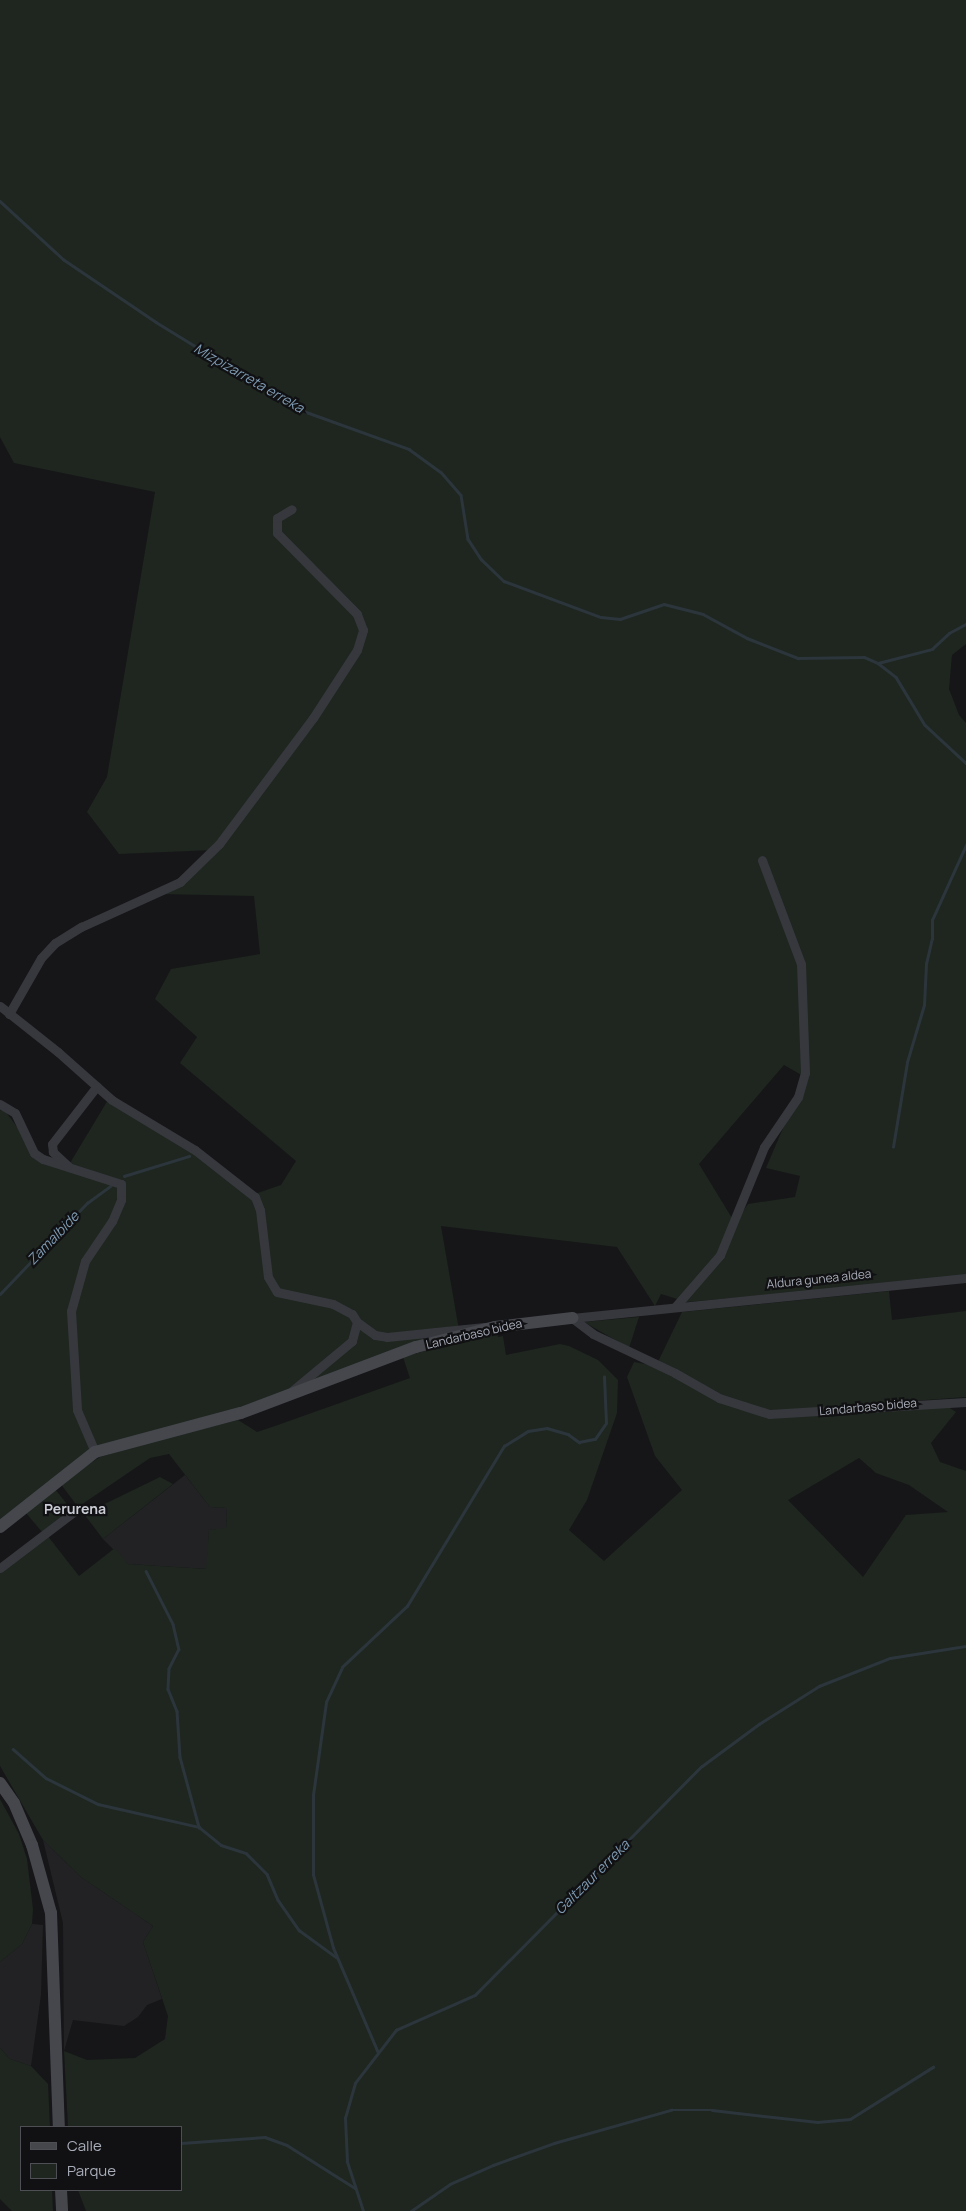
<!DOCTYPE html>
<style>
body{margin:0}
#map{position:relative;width:966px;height:2211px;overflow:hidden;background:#161618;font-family:Manrope,sans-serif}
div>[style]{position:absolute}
.built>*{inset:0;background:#222225}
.green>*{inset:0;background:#1e261f}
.stream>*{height:2.5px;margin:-1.25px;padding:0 1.25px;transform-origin:1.25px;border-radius:1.25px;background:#2c353c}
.street>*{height:9px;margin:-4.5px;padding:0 4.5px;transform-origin:4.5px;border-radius:4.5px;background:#37383d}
.secondary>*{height:12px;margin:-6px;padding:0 6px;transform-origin:6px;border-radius:6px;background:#45474d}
span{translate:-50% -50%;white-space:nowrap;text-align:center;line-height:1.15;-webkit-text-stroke:4.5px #111113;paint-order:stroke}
.street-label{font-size:12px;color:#a8adb8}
.water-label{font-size:14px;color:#7f9bb3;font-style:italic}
.neighbourhood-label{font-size:14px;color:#c9ccd4;font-weight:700}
.legend{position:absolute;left:20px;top:2126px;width:162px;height:65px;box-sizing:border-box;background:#111113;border:1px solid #4d4f55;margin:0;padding:6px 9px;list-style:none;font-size:15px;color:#a8adb8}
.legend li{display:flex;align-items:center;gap:10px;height:25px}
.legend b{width:25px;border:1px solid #4d4f55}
</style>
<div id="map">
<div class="built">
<i style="clip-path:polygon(185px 1475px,210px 1507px,227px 1508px,226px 1529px,209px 1530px,207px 1569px,128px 1564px,103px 1539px)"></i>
<i style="clip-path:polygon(43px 1840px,81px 1877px,153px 1926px,143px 1942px,162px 1999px,147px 2005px,138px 2017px,124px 2026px,73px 2020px,64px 2051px,63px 1923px)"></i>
<i style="clip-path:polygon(32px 1924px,43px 1925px,41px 1995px,31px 2066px,10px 2059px,0 2048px,0 1962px,22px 1944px)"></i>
</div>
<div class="green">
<i style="clip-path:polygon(evenodd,0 0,966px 0,966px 644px,952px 655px,949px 689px,959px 715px,966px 723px,966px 1277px,687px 1302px,661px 1294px,655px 1306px,617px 1247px,441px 1226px,459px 1330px,244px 1408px,85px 1453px,0 1521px,0 1110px,5px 1111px,39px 1156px,67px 1168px,111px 1095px,252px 1195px,281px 1185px,296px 1161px,180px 1063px,197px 1037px,155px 999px,171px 969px,260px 954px,254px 896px,159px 894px,213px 850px,119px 854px,87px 812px,107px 777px,155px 492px,14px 463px,0 437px,0 0,784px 1065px,805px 1077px,766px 1168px,800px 1176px,795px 1197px,748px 1204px,735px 1223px,699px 1164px,784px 1065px)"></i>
<i style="clip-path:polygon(evenodd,889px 1291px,892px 1320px,966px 1311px,966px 1397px,899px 1402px,945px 1405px,956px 1412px,931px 1443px,940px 1462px,966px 1471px,966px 2211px,86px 2211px,78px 2190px,181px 2190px,181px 2127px,68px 2127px,64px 2051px,87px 2060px,135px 2058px,165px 2039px,168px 2016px,143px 1942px,153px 1926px,81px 1877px,43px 1840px,0 1766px,0 1571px,47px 1535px,79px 1576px,115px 1548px,128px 1564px,206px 1569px,209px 1530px,226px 1528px,227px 1508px,210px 1507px,169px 1454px,150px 1458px,78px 1507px,60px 1483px,100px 1457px,139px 1445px,238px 1420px,257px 1432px,275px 1426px,410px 1378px,403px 1357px,497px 1331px,498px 1337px,503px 1336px,506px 1355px,560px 1344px,569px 1346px,598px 1360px,618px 1380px,617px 1413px,587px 1500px,569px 1530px,604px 1561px,682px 1490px,655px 1456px,627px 1377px,634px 1362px,656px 1366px,682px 1312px,889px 1291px,859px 1458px,876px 1473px,909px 1485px,948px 1512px,906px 1515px,863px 1577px,788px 1500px,859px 1458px)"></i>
<i style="clip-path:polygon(639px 1317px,629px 1348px,584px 1322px)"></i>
<i style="clip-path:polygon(160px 1477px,173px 1484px,103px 1539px,84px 1514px)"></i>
<i style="clip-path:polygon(55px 1489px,71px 1509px,42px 1532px,26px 1513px)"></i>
<i style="clip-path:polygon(0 1799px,19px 1834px,27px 1859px,33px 1909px,32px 1924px,22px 1944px,0 1962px)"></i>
<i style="clip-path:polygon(0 2048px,10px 2059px,31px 2066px,48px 2084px,50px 2127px,21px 2127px,21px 2190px,52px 2190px,53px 2211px,12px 2211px,0 2199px)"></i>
</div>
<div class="stream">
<i style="left:0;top:201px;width:86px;rotate:42.6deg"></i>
<i style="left:63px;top:259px;width:112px;rotate:34.1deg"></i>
<i style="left:156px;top:322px;width:167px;rotate:31.5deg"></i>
<i style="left:298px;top:409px;width:118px;rotate:19.8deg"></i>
<i style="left:409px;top:449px;width:39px;rotate:36deg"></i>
<i style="left:441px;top:472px;width:30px;rotate:49deg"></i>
<i style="left:461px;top:495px;width:45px;rotate:81deg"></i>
<i style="left:468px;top:539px;width:24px;rotate:57deg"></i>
<i style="left:481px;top:559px;width:32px;rotate:44deg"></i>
<i style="left:504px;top:581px;width:103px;rotate:20.4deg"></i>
<i style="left:601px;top:617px;width:19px;rotate:6deg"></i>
<i style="left:620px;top:619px;width:46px;rotate:-18.8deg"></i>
<i style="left:664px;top:604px;width:40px;rotate:14.4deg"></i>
<i style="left:703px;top:614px;width:50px;rotate:28.6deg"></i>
<i style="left:747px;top:638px;width:55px;rotate:21.4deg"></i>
<i style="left:798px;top:658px;width:66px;rotate:-0.9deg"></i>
<i style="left:864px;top:657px;width:15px;rotate:23deg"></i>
<i style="left:878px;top:663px;width:23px;rotate:38deg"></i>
<i style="left:896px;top:677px;width:56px;rotate:58.9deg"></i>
<i style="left:925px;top:725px;width:56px;rotate:42.8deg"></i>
<i style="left:878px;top:663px;width:56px;rotate:-14.5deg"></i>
<i style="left:932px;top:649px;width:23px;rotate:-43deg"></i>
<i style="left:949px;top:633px;width:19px;rotate:-28deg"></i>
<i style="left:893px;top:1147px;width:86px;rotate:-80.6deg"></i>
<i style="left:907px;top:1062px;width:59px;rotate:-73.4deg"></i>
<i style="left:924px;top:1005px;width:41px;rotate:-87.2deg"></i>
<i style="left:926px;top:964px;width:26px;rotate:-77deg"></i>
<i style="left:932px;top:939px;width:19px;rotate:-90deg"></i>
<i style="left:932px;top:920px;width:82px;rotate:-65.6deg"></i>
<i style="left:124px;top:1176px;width:68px;rotate:-17.1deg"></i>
<i style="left:0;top:1294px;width:126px;rotate:-46.3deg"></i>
<i style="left:87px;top:1203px;width:29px;rotate:-36deg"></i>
<i style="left:146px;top:1571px;width:59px;rotate:63deg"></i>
<i style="left:173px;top:1624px;width:26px;rotate:77deg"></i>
<i style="left:179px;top:1649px;width:22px;rotate:117deg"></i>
<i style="left:169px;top:1669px;width:20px;rotate:93deg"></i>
<i style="left:168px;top:1689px;width:24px;rotate:68deg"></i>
<i style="left:177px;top:1711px;width:46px;rotate:86.3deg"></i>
<i style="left:180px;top:1757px;width:73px;rotate:74.8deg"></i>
<i style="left:13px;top:1749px;width:44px;rotate:41.3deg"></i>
<i style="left:46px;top:1778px;width:58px;rotate:26.6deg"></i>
<i style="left:98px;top:1804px;width:104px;rotate:12.8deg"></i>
<i style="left:199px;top:1827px;width:28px;rotate:39deg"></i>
<i style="left:221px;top:1845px;width:26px;rotate:18deg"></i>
<i style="left:246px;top:1853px;width:30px;rotate:45deg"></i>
<i style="left:267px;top:1874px;width:28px;rotate:67deg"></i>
<i style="left:278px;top:1900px;width:37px;rotate:55deg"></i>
<i style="left:299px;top:1930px;width:46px;rotate:36.1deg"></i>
<i style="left:378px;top:2053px;width:114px;rotate:-113.2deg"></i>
<i style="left:333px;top:1948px;width:76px;rotate:-105.3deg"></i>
<i style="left:313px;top:1875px;width:80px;rotate:-90deg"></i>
<i style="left:313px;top:1795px;width:94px;rotate:-82deg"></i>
<i style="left:326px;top:1702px;width:38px;rotate:-65deg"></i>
<i style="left:342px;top:1667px;width:89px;rotate:-43.2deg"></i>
<i style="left:407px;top:1606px;width:187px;rotate:-58.8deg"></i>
<i style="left:504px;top:1446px;width:28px;rotate:-32deg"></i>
<i style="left:528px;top:1431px;width:19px;rotate:-9deg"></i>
<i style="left:547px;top:1428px;width:22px;rotate:16deg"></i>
<i style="left:568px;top:1434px;width:14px;rotate:36deg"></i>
<i style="left:579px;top:1442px;width:16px;rotate:-11deg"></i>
<i style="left:595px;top:1439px;width:19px;rotate:-55deg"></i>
<i style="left:606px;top:1423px;width:46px;rotate:-92.5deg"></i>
<i style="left:79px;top:2127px;width:1px"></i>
<i style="left:181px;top:2143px;width:84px;rotate:-4.1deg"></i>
<i style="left:265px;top:2137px;width:23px;rotate:20deg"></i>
<i style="left:287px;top:2145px;width:80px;rotate:32.3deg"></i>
<i style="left:363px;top:2211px;width:52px;rotate:-108.1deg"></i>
<i style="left:347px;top:2162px;width:44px;rotate:-92.6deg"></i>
<i style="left:345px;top:2118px;width:36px;rotate:-74deg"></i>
<i style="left:355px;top:2083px;width:67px;rotate:-52.3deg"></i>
<i style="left:396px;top:2030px;width:86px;rotate:-23.9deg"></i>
<i style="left:475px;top:1995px;width:322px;rotate:-45.3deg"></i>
<i style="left:702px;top:1766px;width:71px;rotate:-36.4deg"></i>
<i style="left:759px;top:1724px;width:71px;rotate:-32.3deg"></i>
<i style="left:819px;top:1686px;width:76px;rotate:-21.5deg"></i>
<i style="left:890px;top:1658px;width:77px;rotate:-9deg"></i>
<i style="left:411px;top:2211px;width:47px;rotate:-34.7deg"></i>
<i style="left:450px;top:2184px;width:47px;rotate:-23.8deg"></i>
<i style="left:493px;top:2165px;width:65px;rotate:-19.8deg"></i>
<i style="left:554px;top:2143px;width:122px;rotate:-15.8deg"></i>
<i style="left:671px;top:2110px;width:41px"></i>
<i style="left:712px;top:2110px;width:106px;rotate:6.5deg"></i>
<i style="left:817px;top:2122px;width:33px;rotate:-5deg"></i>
<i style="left:850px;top:2119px;width:98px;rotate:-32.1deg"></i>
</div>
<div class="street">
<i style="left:0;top:1006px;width:74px;rotate:38.4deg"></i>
<i style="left:58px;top:1052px;width:72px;rotate:41.6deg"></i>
<i style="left:112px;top:1100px;width:97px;rotate:31.1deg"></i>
<i style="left:195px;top:1150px;width:76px;rotate:38.1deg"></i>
<i style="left:255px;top:1197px;width:14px;rotate:69deg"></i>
<i style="left:260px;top:1210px;width:67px;rotate:83.2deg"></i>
<i style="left:268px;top:1277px;width:17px;rotate:59deg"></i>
<i style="left:277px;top:1292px;width:57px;rotate:12.1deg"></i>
<i style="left:333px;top:1304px;width:21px;rotate:28deg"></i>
<i style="left:352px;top:1314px;width:9px;rotate:58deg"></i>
<i style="left:357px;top:1322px;width:20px;rotate:105deg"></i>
<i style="left:352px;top:1341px;width:77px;rotate:140.3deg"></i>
<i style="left:9px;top:1014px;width:64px;rotate:-60.3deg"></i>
<i style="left:41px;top:958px;width:21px;rotate:-47deg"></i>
<i style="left:55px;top:943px;width:31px;rotate:-32deg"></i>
<i style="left:81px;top:927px;width:109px;rotate:-24.4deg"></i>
<i style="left:180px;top:882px;width:54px;rotate:-44.3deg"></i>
<i style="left:219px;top:844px;width:157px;rotate:-53.3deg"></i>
<i style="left:313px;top:718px;width:81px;rotate:-57.1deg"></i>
<i style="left:357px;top:650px;width:21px;rotate:-73deg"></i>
<i style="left:363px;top:630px;width:17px;rotate:-111deg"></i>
<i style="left:357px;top:614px;width:114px;rotate:-134.6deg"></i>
<i style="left:277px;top:533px;width:15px;rotate:-90deg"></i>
<i style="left:277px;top:518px;width:17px;rotate:-31deg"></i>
<i style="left:0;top:1104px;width:17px;rotate:31deg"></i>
<i style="left:15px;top:1113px;width:44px;rotate:64.6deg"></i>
<i style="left:34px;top:1153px;width:11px;rotate:34deg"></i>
<i style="left:43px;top:1159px;width:82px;rotate:17.8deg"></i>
<i style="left:121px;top:1184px;width:16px;rotate:90deg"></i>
<i style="left:121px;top:1200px;width:23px;rotate:113deg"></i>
<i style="left:112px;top:1221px;width:48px;rotate:124deg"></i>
<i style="left:85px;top:1261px;width:52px;rotate:105.6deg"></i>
<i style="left:71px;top:1311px;width:99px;rotate:86.5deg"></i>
<i style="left:77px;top:1410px;width:46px;rotate:66.8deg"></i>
<i style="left:68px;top:1166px;width:21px;rotate:-137deg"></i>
<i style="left:53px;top:1152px;width:8px;rotate:-97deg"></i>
<i style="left:52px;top:1144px;width:73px;rotate:-52.2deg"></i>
<i style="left:675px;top:1307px;width:69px;rotate:-49.1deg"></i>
<i style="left:720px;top:1255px;width:117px;rotate:-67.8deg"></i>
<i style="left:764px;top:1147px;width:60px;rotate:-55.8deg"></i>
<i style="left:798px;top:1097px;width:25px;rotate:-74deg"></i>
<i style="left:805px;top:1073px;width:109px;rotate:-92.1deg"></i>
<i style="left:801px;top:964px;width:111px;rotate:-110.6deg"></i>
<i style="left:572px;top:1318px;width:26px;rotate:37deg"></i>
<i style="left:593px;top:1334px;width:91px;rotate:25.4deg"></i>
<i style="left:675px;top:1373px;width:51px;rotate:29.6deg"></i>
<i style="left:719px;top:1398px;width:52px;rotate:17.7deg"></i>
<i style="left:769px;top:1414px;width:197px;rotate:-3.5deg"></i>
<i style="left:572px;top:1318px;width:396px;rotate:-5.8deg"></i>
<i style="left:357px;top:1322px;width:22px;rotate:36deg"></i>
<i style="left:375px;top:1335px;width:12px;rotate:9deg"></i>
<i style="left:387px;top:1337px;width:98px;rotate:-5.9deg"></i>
<i style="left:0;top:1568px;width:96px;rotate:-37.3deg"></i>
<i style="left:76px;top:1510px;width:7px;rotate:-16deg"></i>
</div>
<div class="secondary">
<i style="left:0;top:1527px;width:121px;rotate:-38.3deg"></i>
<i style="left:95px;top:1452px;width:151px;rotate:-15deg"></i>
<i style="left:241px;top:1413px;width:187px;rotate:-20.7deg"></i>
<i style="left:416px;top:1347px;width:81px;rotate:-14.2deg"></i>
<i style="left:495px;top:1327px;width:78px;rotate:-6.7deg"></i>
<i style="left:0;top:1783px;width:24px;rotate:55deg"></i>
<i style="left:14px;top:1803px;width:46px;rotate:66.8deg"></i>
<i style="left:32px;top:1845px;width:71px;rotate:74.4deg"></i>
<i style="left:51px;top:1913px;width:214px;rotate:87.9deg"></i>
<i style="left:61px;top:2190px;width:21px;rotate:87deg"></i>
</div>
<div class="street-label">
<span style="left:819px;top:1279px;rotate:-6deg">Aldura gunea aldea</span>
<span style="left:474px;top:1334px;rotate:-13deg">Landarbaso bidea</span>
<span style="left:868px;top:1407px;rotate:-5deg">Landarbaso bidea</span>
</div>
<div class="water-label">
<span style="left:249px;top:378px;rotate:30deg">Mizpizarreta erreka</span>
<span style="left:53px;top:1238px;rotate:-46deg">Zamalbide</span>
<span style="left:592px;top:1877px;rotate:-45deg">Galtzaur erreka</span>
</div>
<div class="neighbourhood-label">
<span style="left:75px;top:1509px">Perurena</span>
</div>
<ul class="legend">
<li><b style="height:6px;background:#45474d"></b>Calle</li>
<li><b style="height:14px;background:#1e261f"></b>Parque</li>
</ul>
</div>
